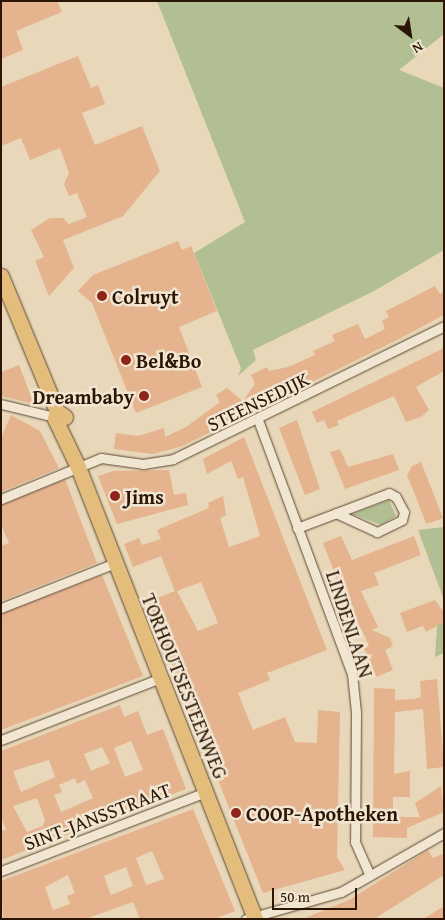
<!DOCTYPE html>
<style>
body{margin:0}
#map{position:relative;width:445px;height:920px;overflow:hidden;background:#e8d8b9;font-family:"Gentium Book Plus",serif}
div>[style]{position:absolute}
.green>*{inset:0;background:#b2bf92}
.building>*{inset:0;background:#e5b38e}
.roads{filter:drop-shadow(0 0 1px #5b4632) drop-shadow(0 0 1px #5b4632)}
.street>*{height:9px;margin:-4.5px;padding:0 4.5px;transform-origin:4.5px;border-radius:4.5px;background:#f0e6d2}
.primary>*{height:15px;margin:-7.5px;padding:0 7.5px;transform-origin:7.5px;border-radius:7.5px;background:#e4bc7c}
.dots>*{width:14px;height:14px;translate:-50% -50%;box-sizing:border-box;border:2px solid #f0e6d2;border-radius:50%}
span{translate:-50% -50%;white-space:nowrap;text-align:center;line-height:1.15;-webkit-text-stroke:5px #f0e6d2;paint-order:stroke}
.poi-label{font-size:20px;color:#2c1505;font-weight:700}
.left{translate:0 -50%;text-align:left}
.right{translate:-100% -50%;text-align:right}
.street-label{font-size:20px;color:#2c1505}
.frame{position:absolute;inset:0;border:2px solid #2c1505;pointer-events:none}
.north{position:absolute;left:385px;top:10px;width:50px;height:50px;-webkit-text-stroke:4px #f0e6d2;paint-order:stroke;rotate:149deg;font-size:14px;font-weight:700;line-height:20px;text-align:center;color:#2c1505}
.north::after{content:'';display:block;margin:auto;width:18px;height:22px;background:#2c1505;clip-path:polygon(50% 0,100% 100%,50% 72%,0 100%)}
.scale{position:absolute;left:272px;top:888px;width:85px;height:22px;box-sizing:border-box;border:2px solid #2c1505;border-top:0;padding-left:6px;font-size:15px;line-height:18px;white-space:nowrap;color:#2c1505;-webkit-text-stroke:4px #f0e6d2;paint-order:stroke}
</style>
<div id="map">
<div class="green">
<i style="clip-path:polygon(157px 1px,444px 1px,444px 34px,399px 70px,444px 88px,444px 250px,374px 291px,253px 350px,256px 360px,238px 376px,241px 368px,194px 253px,245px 222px)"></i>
<i style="clip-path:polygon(389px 500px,396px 516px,381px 525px,352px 514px)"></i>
<i style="clip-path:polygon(444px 527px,444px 600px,418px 530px)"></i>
<i style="clip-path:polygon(444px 609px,444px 653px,435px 657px,438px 612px)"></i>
</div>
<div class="building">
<i style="clip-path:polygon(1px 1px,57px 1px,62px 12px,16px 31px,23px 50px,1px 59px)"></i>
<i style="clip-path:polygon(78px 56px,91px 88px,98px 85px,105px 104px,82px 113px,95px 145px,142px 126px,160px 171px,123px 216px,63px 240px,74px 268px,49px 296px,35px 261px,44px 257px,31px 230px,50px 218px,63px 218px,69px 224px,87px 217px,77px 193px,69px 196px,64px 184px,69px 173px,60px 148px,30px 160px,21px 138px,1px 146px,1px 87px)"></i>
<i style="clip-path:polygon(178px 241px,182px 250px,191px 246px,217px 311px,179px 327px,202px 387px,136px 413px,92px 303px,78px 291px,93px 275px)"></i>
<i style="clip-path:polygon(435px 286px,440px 294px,444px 292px,444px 315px,399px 339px,180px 447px,153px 454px,114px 449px,116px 433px,138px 436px,164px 428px,165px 437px,186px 427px,220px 402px,216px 395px,227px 388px,243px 401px,255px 384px,251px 375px,267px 367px,269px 371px,288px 367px,315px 355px,313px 351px,335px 341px,332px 335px,358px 324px,365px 339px,385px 329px,382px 321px,389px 317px,386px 311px)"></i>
<i style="clip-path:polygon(444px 348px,444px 371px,416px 387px,429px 410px,421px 417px,406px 422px,394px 396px,337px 421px,339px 425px,328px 429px,324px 420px,317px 423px,312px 412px)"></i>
<i style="clip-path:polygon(19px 365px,34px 404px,1px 396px,1px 372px)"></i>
<i style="clip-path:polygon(11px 415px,40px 431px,59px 468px,1px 492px,1px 438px)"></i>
<i style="clip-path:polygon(297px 420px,320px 489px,305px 495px,279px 428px)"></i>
<i style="clip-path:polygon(evenodd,244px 437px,327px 650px,267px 673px,270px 680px,238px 693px,253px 730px,285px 717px,295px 742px,317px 743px,318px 710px,340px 712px,337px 857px,345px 870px,263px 893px,147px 602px,175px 591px,161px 556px,133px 567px,124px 544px,139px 538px,142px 545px,161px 539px,157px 530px,209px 508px,208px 503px,223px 496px,226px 515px,220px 518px,229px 547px,260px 536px,243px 477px,238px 479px,231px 461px,207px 474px,203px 459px,244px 437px,201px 582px,218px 623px,198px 631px,177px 591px,201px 582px)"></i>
<i style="clip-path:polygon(340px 449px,348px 467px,393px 454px,399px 470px,345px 489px,330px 452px)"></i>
<i style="clip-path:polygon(421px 462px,443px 518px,430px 523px,426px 523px,407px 475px,412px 466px)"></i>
<i style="clip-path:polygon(169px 470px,174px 495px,186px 493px,188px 505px,117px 524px,98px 476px,113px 471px)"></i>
<i style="clip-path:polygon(65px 479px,97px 563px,1px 601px,1px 546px,9px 543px,1px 524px,1px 505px)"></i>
<i style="clip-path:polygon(341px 536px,352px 560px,414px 536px,421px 555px,374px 573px,379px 585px,361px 591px,378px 627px,372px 630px,390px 638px,393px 646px,385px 650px,393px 670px,376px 677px,364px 648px,369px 646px,361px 628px,357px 630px,323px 543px)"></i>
<i style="clip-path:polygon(102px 575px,143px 676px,1px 730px,1px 614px)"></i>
<i style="clip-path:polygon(435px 600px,444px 612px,444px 622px,426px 632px,423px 626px,407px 632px,400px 613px)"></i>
<i style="clip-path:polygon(437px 679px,444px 767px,427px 769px,423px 709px,395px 712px,394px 774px,410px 771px,410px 797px,393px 797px,393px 817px,420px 817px,415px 803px,441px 786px,444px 812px,407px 828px,407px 838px,373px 837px,374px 688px,395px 689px,395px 700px,414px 699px,421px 697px,420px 681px)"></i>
<i style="clip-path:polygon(evenodd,120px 705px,124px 717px,138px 711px,147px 735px,163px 729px,186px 789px,1px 860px,1px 831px,6px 830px,1px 816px,1px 751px,120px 705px,131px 741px,143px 770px,125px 777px,114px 748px,131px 741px,120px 705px,102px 747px,110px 763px,91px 771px,84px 754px,102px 747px,120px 705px,49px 760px,55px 777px,21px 792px,13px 771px,49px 760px,120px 705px,75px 778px,77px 784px,85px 780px,93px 798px,61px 812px,54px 795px,62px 792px,59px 785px,75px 778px,120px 705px,37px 798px,45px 820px,43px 826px,27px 832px,13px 806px,37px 798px)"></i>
<i style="clip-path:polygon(evenodd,193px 809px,235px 911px,214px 919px,140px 919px,133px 902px,85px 919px,3px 919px,1px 881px,193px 809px,152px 851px,164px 879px,146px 885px,136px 858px,152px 851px,193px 809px,126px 867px,133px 886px,111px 895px,104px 876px,126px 867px,193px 809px,68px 875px,75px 893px,67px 896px,70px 904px,53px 910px,45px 887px,68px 875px)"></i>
<i style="clip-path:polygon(428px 850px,433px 858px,444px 853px,444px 875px,374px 919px,303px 919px,349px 900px)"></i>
<i style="clip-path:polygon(444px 906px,444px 919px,423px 919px)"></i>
</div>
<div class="roads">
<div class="street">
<i style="left:1px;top:404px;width:60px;rotate:13.6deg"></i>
<i style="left:258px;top:420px;width:271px;rotate:69.7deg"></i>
<i style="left:352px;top:674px;width:39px;rotate:84deg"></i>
<i style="left:356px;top:713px;width:129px;rotate:90.4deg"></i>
<i style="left:355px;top:842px;width:36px;rotate:66deg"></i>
<i style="left:1px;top:499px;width:108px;rotate:-22.3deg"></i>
<i style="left:101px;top:458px;width:42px;rotate:8.1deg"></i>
<i style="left:143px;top:464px;width:30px;rotate:-9deg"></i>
<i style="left:173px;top:459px;width:302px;rotate:-26.1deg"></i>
<i style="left:297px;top:528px;width:98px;rotate:-20.8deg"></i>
<i style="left:389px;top:493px;width:8px;rotate:30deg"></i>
<i style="left:396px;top:497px;width:17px;rotate:62deg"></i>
<i style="left:404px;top:512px;width:8px;rotate:104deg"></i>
<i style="left:402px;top:520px;width:28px;rotate:154deg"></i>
<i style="left:377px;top:532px;width:45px;rotate:-155.1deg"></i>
<i style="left:1px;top:608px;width:123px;rotate:-21.5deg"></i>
<i style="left:1px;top:740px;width:172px;rotate:-21.2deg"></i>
<i style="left:1px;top:871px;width:220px;rotate:-21.1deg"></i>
<i style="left:246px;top:919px;width:99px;rotate:-15.9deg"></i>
<i style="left:341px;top:892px;width:119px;rotate:-29.8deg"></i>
</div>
<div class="primary">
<i style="left:1px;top:276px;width:146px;rotate:67.5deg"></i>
<i style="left:57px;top:411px;width:10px;rotate:37deg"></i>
<i style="left:57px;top:411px;width:8px;rotate:104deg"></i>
<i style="left:55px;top:419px;width:53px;rotate:64.4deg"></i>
<i style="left:78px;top:467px;width:485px;rotate:68.6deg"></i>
</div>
</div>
<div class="dots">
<i style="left:102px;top:296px;background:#8f2418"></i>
<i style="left:126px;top:360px;background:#8f2418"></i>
<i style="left:144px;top:396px;background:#8f2418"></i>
<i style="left:115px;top:496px;background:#8f2418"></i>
<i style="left:236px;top:813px;background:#8f2418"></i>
</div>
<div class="poi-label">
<span class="left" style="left:112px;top:296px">Colruyt</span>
<span class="left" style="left:136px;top:360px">Bel&amp;Bo</span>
<span class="right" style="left:134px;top:396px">Dreambaby</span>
<span class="left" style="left:125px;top:496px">Jims</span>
<span class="left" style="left:246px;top:813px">COOP-Apotheken</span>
</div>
<div class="street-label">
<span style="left:258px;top:401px;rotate:-26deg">STEENSEDIJK</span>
<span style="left:350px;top:624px;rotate:72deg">LINDENLAAN</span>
<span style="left:185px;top:686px;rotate:68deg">TORHOUTSESTEENWEG</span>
<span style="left:97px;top:816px;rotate:-21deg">SINT-JANSSTRAAT</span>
</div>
<div class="frame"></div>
<div class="north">N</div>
<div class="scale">50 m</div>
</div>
